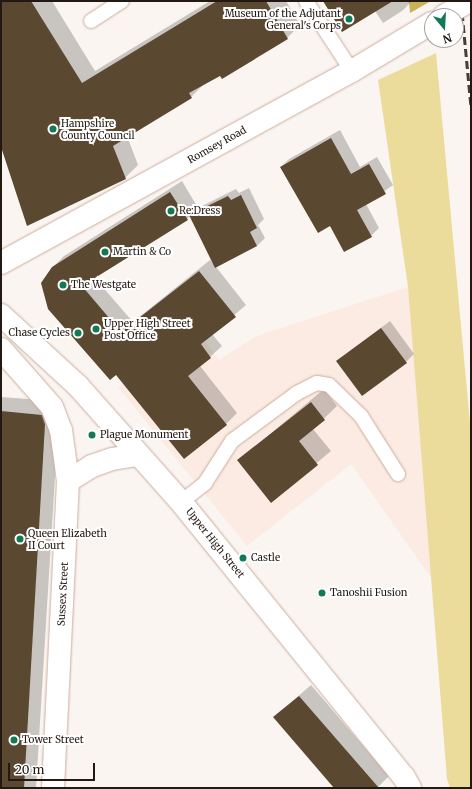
<!DOCTYPE html>
<style>
body{margin:0}
#map{position:relative;width:472px;height:789px;overflow:hidden;background:#fbf5f1;font-family:Merriweather,serif}
div>[style]{position:absolute}
.built>*{inset:0;background:#fbebe2}
.green>*{inset:0;background:#ecdc9c}
.forest>*{inset:0;background:#c9b257}
.shadow>*{inset:0;background:#0003}
.building>*{inset:0;background:#5a4831}
.roads{filter:drop-shadow(0 0 1px #cbad9d) drop-shadow(0 0 1px #cbad9d)}
.service>*{height:14px;margin:-7px;padding:0 7px;transform-origin:7px;border-radius:7px;background:#fff}
.secondary>*{height:22px;margin:-11px;padding:0 11px;transform-origin:11px;border-radius:11px;background:#fff}
.rail>*{height:3px;margin-top:-1.5px;transform-origin:0;background:repeating-linear-gradient(90deg,#473d37 0 8px,transparent 0 12px)}
.bridges{filter:drop-shadow(0 0 1px #cbad9d) drop-shadow(0 0 1px #cbad9d)}
.secondary-bridge>*{height:22px;margin:-11px;padding:0 11px;transform-origin:11px;border-radius:11px;background:#fff}
.dots>*{width:11px;height:11px;translate:-50% -50%;box-sizing:border-box;border:2px solid #fff;border-radius:50%}
span{translate:-50% -50%;white-space:nowrap;text-align:center;line-height:1.15;-webkit-text-stroke:4px #fff;paint-order:stroke}
.poi-label{font-size:10px;color:#231812}
.right{translate:-100% -50%;text-align:right}
.left{translate:0 -50%;text-align:left}
.street-label{font-size:10px;color:#231812}
.frame{position:absolute;inset:0;border:2px solid #231812;pointer-events:none}
.north{position:absolute;left:424px;top:8px;width:40px;height:40px;box-sizing:border-box;background:#fff;border:1px solid #a7a3a0;border-radius:50%;rotate:162deg;font-size:11px;font-weight:700;line-height:16px;text-align:center;color:#231812}
.north::after{content:'';display:block;margin:auto;width:14px;height:18px;background:#0f7a54;clip-path:polygon(50% 0,100% 100%,50% 72%,0 100%)}
.scale{position:absolute;left:8px;top:763px;width:87px;height:18px;box-sizing:border-box;border:2px solid #231812;border-top:0;padding-left:5px;font-size:12px;line-height:14px;white-space:nowrap;color:#231812;-webkit-text-stroke:3px #fff;paint-order:stroke}
</style>
<div id="map">
<div class="built">
<i style="clip-path:polygon(408px 287px,432px 579px,351px 464px,247px 546px,118px 387px,194px 326px,219px 360px,256px 336px)"></i>
</div>
<div class="green">
<i style="clip-path:polygon(436px 53px,471px 434px,471px 788px,450px 788px,447px 779px,408px 287px,378px 80px)"></i>
</div>
<div class="forest">
<i style="clip-path:polygon(409px 1px,431px 1px,410px 13px)"></i>
</div>
<div class="shadow">
<i style="clip-path:polygon(1px 1px,52px 1px,95px 71px,210px 1px,286px 1px,300px 25px,287px 38px,204px 84px,191px 97px,127px 136px,138px 165px,125px 178px,1px 144px)"></i>
<i style="clip-path:polygon(324px 1px,412px 1px,402px 11px,383px 23px,375px 11px)"></i>
<i style="clip-path:polygon(340px 130px,360px 167px,377px 157px,393px 185px,366px 204px,379px 228px,371px 236px,345px 251px,330px 225px,281px 167px,289px 159px)"></i>
<i style="clip-path:polygon(evenodd,182px 181px,198px 208px,236px 189px,239px 193px,249px 188px,264px 219px,258px 225px,265px 238px,257px 246px,216px 267px,246px 305px,212px 334px,222px 346px,200px 366px,237px 413px,226px 424px,116px 373px,53px 267px,64px 256px,182px 181px,191px 216px,214px 265px,210px 260px,133px 322px,94px 277px,191px 216px)"></i>
<i style="clip-path:polygon(390px 321px,414px 354px,406px 362px,337px 361px)"></i>
<i style="clip-path:polygon(324px 389px,337px 406px,313px 429px,331px 451px,271px 501px,239px 460px)"></i>
<i style="clip-path:polygon(1px 397px,55px 401px,59px 410px,36px 788px,1px 788px)"></i>
<i style="clip-path:polygon(311px 685px,389px 776px,378px 787px,336px 788px,274px 717px)"></i>
</div>
<div class="building">
<i style="clip-path:polygon(1px 1px,31px 1px,82px 83px,217px 1px,266px 1px,288px 39px,222px 79px,220px 76px,189px 93px,192px 98px,113px 146px,126px 179px,27px 226px,1px 147px)"></i>
<i style="clip-path:polygon(323px 1px,393px 1px,342px 32px)"></i>
<i style="clip-path:polygon(331px 138px,351px 174px,369px 164px,386px 194px,357px 210px,372px 237px,344px 252px,330px 226px,318px 233px,280px 167px)"></i>
<i style="clip-path:polygon(170px 192px,188px 220px,82px 286px,121px 332px,199px 271px,236px 317px,201px 344px,211px 358px,188px 376px,227px 425px,184px 459px,116px 375px,110px 380px,48px 309px,41px 283px,52px 267px)"></i>
<i style="clip-path:polygon(241px 195px,257px 228px,250px 232px,257px 246px,215px 268px,189px 215px,228px 196px,231px 200px)"></i>
<i style="clip-path:polygon(381px 328px,407px 363px,362px 396px,336px 361px)"></i>
<i style="clip-path:polygon(311px 402px,325px 420px,299px 441px,318px 465px,271px 503px,237px 460px)"></i>
<i style="clip-path:polygon(1px 411px,42px 415px,45px 424px,24px 788px,1px 788px)"></i>
<i style="clip-path:polygon(299px 696px,379px 788px,334px 788px,273px 717px)"></i>
</div>
<div class="roads">
<div class="service">
<i style="left:306px;top:1px;width:84px;rotate:56.7deg"></i>
<i style="left:91px;top:21px;width:37px;rotate:-33deg"></i>
<i style="left:181px;top:502px;width:31px;rotate:-38deg"></i>
<i style="left:205px;top:483px;width:50px;rotate:-57.3deg"></i>
<i style="left:232px;top:441px;width:81px;rotate:-36.4deg"></i>
<i style="left:297px;top:393px;width:22px;rotate:-27deg"></i>
<i style="left:317px;top:383px;width:12px;rotate:9deg"></i>
<i style="left:329px;top:385px;width:45px;rotate:44.1deg"></i>
<i style="left:361px;top:416px;width:69px;rotate:57.5deg"></i>
</div>
<div class="secondary">
<i style="left:1px;top:263px;width:400px;rotate:-28.7deg"></i>
<i style="left:352px;top:71px;width:93px;rotate:-31deg"></i>
<i style="left:1px;top:315px;width:105px;rotate:42.7deg"></i>
<i style="left:78px;top:386px;width:155px;rotate:48.4deg"></i>
<i style="left:181px;top:502px;width:354px;rotate:51deg"></i>
<i style="left:404px;top:777px;width:13px;rotate:61deg"></i>
<i style="left:1px;top:349px;width:77px;rotate:48.7deg"></i>
<i style="left:52px;top:407px;width:25px;rotate:69deg"></i>
<i style="left:61px;top:430px;width:51px;rotate:82.2deg"></i>
<i style="left:68px;top:481px;width:307px;rotate:92.8deg"></i>
<i style="left:68px;top:481px;width:28px;rotate:-32deg"></i>
<i style="left:92px;top:466px;width:21px;rotate:-19deg"></i>
<i style="left:112px;top:459px;width:26px;rotate:-9deg"></i>
</div>
</div>
<div class="rail">
<i style="left:461px;top:1px;width:106px;rotate:84.6deg"></i>
</div>
<div class="bridges">
<div class="secondary-bridge">
<i style="left:444px;top:16px;width:29px;rotate:-31deg"></i>
</div>
</div>
<div class="dots">
<i style="left:349px;top:19px;background:#0f7a54"></i>
<i style="left:53px;top:129px;background:#0f7a54"></i>
<i style="left:171px;top:211px;background:#0f7a54"></i>
<i style="left:105px;top:252px;background:#0f7a54"></i>
<i style="left:63px;top:285px;background:#0f7a54"></i>
<i style="left:96px;top:329px;background:#0f7a54"></i>
<i style="left:78px;top:333px;background:#0f7a54"></i>
<i style="left:92px;top:435px;background:#0f7a54"></i>
<i style="left:20px;top:539px;background:#0f7a54"></i>
<i style="left:243px;top:558px;background:#0f7a54"></i>
<i style="left:322px;top:593px;background:#0f7a54"></i>
<i style="left:14px;top:740px;background:#0f7a54"></i>
</div>
<div class="poi-label">
<span class="right" style="left:341px;top:19px">Museum of the Adjutant<br>General's Corps</span>
<span class="left" style="left:61px;top:129px">Hampshire<br>County Council</span>
<span class="left" style="left:179px;top:211px">Re:Dress</span>
<span class="left" style="left:113px;top:252px">Martin &amp; Co</span>
<span class="left" style="left:71px;top:285px">The Westgate</span>
<span class="left" style="left:104px;top:329px">Upper High Street<br>Post Office</span>
<span class="right" style="left:70px;top:333px">Chase Cycles</span>
<span class="left" style="left:100px;top:435px">Plague Monument</span>
<span class="left" style="left:28px;top:539px">Queen Elizabeth<br>II Court</span>
<span class="left" style="left:251px;top:558px">Castle</span>
<span class="left" style="left:330px;top:593px">Tanoshii Fusion</span>
<span class="left" style="left:22px;top:740px">Tower Street</span>
</div>
<div class="street-label">
<span style="left:217px;top:145px;rotate:-29deg">Romsey Road</span>
<span style="left:215px;top:543px;rotate:51deg">Upper High Street</span>
<span style="left:63px;top:594px;rotate:-87deg">Sussex Street</span>
</div>
<div class="frame"></div>
<div class="north">N</div>
<div class="scale">20 m</div>
</div>
